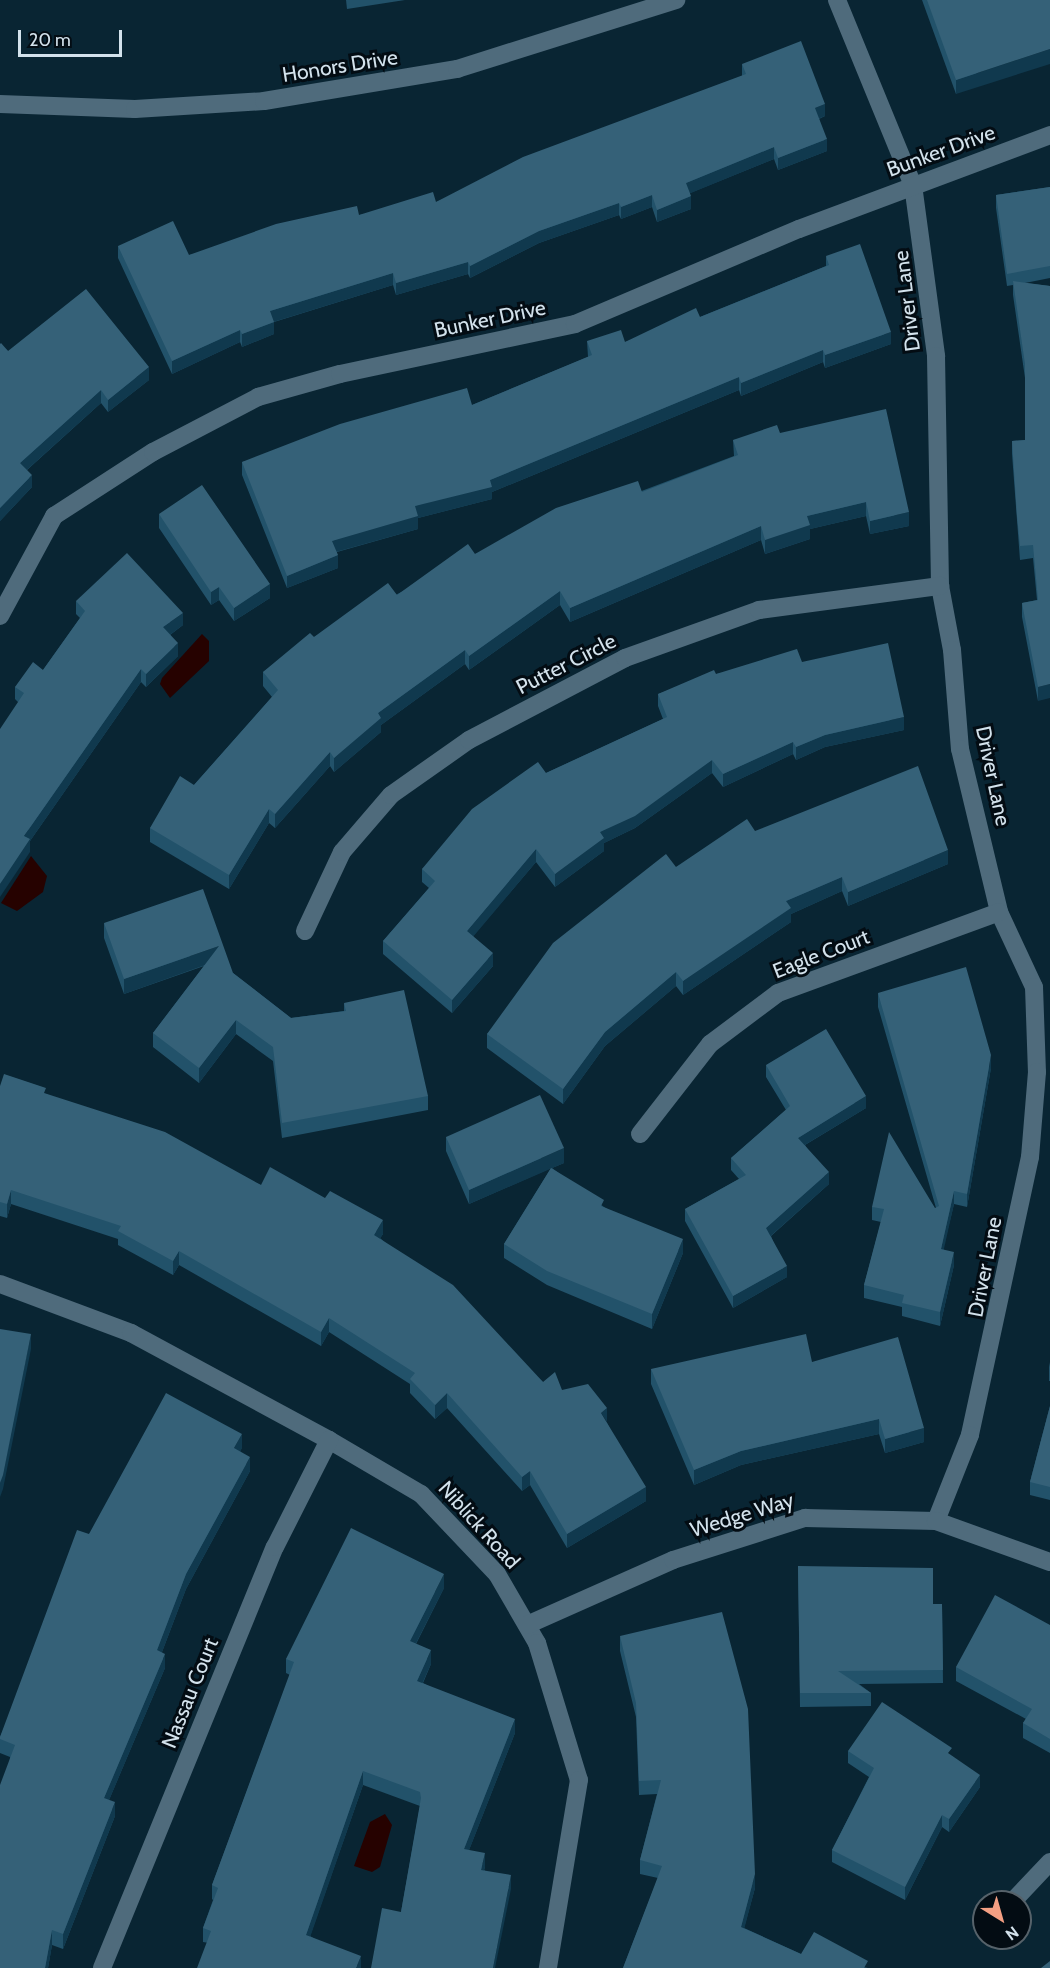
<!DOCTYPE html>
<style>
body{margin:0}
#map{position:relative;width:1050px;height:1968px;overflow:hidden;background:#092533;font-family:Cabin,sans-serif}
div>[style]{position:absolute}
.water>*{inset:0;background:#260200}
.minor>*{height:18px;margin:-9px;padding:0 9px;transform-origin:9px;border-radius:9px;background:#4f6b7c}
.wall>*{inset:0;background:#22526a}
.shaded-wall>*{inset:0;background:#10394e}
.building>*{inset:0;background:#356178}
span{translate:-50% -50%;white-space:nowrap;text-align:center;line-height:1.15;-webkit-text-stroke:6px #030c13;paint-order:stroke}
.street-label{font-size:21px;color:#d3e2ec}
.north{position:absolute;left:972px;top:1890px;width:60px;height:60px;box-sizing:border-box;background:#030c13;border:2px solid #56626a;border-radius:50%;rotate:143deg;font-size:16px;font-weight:700;line-height:24px;text-align:center;color:#d3e2ec}
.north::after{content:'';display:block;margin:auto;width:21px;height:27px;background:#f39f83;clip-path:polygon(50% 0,100% 100%,50% 72%,0 100%)}
.scale{position:absolute;left:18px;top:30px;width:104px;height:27px;box-sizing:border-box;border:3px solid #d3e2ec;border-top:0;padding-left:8px;font-size:18px;line-height:21px;white-space:nowrap;color:#d3e2ec;-webkit-text-stroke:4px #030c13;paint-order:stroke}
</style>
<div id="map">
<div class="water">
<i style="clip-path:polygon(202px 634px,209px 641px,209px 661px,170px 698px,160px 684px,162px 678px)"></i>
<i style="clip-path:polygon(31px 856px,47px 876px,43px 892px,17px 911px,1px 903px)"></i>
<i style="clip-path:polygon(385px 1814px,392px 1825px,380px 1867px,372px 1872px,354px 1866px,370px 1822px)"></i>
</div>
<div class="minor">
<i style="left:837px;top:0;width:200px;rotate:67.7deg"></i>
<i style="left:913px;top:185px;width:173px;rotate:82.3deg"></i>
<i style="left:936px;top:356px;width:230px;rotate:89deg"></i>
<i style="left:940px;top:586px;width:65px;rotate:79.4deg"></i>
<i style="left:952px;top:650px;width:99px;rotate:85.4deg"></i>
<i style="left:960px;top:749px;width:168px;rotate:76.5deg"></i>
<i style="left:999px;top:912px;width:83px;rotate:65deg"></i>
<i style="left:1034px;top:987px;width:85px;rotate:88deg"></i>
<i style="left:1037px;top:1072px;width:85px;rotate:94.7deg"></i>
<i style="left:1030px;top:1157px;width:284px;rotate:102.2deg"></i>
<i style="left:970px;top:1435px;width:92px;rotate:111.6deg"></i>
<i style="left:0;top:104px;width:135px;rotate:2.1deg"></i>
<i style="left:135px;top:109px;width:129px;rotate:-3.5deg"></i>
<i style="left:264px;top:101px;width:196px;rotate:-9.4deg"></i>
<i style="left:457px;top:69px;width:230px;rotate:-17.5deg"></i>
<i style="left:0;top:616px;width:114px;rotate:-61.6deg"></i>
<i style="left:54px;top:516px;width:118px;rotate:-32.9deg"></i>
<i style="left:153px;top:452px;width:119px;rotate:-27.6deg"></i>
<i style="left:258px;top:397px;width:85px;rotate:-15.7deg"></i>
<i style="left:340px;top:374px;width:240px;rotate:-12deg"></i>
<i style="left:575px;top:324px;width:243px;rotate:-23deg"></i>
<i style="left:799px;top:229px;width:268px;rotate:-20.5deg"></i>
<i style="left:305px;top:931px;width:87px;rotate:-64.9deg"></i>
<i style="left:342px;top:852px;width:75px;rotate:-49.3deg"></i>
<i style="left:391px;top:795px;width:95px;rotate:-35.2deg"></i>
<i style="left:469px;top:740px;width:176px;rotate:-27.7deg"></i>
<i style="left:625px;top:658px;width:142px;rotate:-19.7deg"></i>
<i style="left:759px;top:610px;width:183px;rotate:-7.6deg"></i>
<i style="left:640px;top:1134px;width:114px;rotate:-52.1deg"></i>
<i style="left:710px;top:1044px;width:85px;rotate:-36.9deg"></i>
<i style="left:778px;top:993px;width:235px;rotate:-20.1deg"></i>
<i style="left:0;top:1284px;width:140px;rotate:20.5deg"></i>
<i style="left:131px;top:1333px;width:225px;rotate:28.4deg"></i>
<i style="left:329px;top:1440px;width:107px;rotate:30.4deg"></i>
<i style="left:421px;top:1494px;width:110px;rotate:46.5deg"></i>
<i style="left:497px;top:1574px;width:80px;rotate:59.9deg"></i>
<i style="left:537px;top:1643px;width:143px;rotate:73deg"></i>
<i style="left:579px;top:1780px;width:191px;rotate:99.4deg"></i>
<i style="left:527px;top:1625px;width:160px;rotate:-24deg"></i>
<i style="left:673px;top:1560px;width:139px;rotate:-17.7deg"></i>
<i style="left:805px;top:1518px;width:131px;rotate:1.3deg"></i>
<i style="left:936px;top:1521px;width:121px;rotate:19.8deg"></i>
<i style="left:1015px;top:1899px;width:51px;rotate:-46.6deg"></i>
<i style="left:102px;top:1968px;width:455px;rotate:-67.7deg"></i>
<i style="left:275px;top:1547px;width:120px;rotate:-63.2deg"></i>
</div>
<div class="wall">
<i style="clip-path:polygon(346px 0,405px 0,347px 9px)"></i>
<i style="clip-path:polygon(922px 0,1050px 0,956px 94px)"></i>
<i style="clip-path:polygon(742px 64px,825px 116px,819px 119px,827px 151px,778px 170px,774px 159px,690px 193px,691px 209px,657px 222px,652px 207px,621px 219px,619px 215px,539px 243px,470px 278px,468px 274px,396px 295px,393px 285px,274px 322px,274px 334px,242px 347px,240px 342px,172px 374px,118px 258px,118px 246px,189px 255px,359px 215px,436px 202px,742px 76px)"></i>
<i style="clip-path:polygon(1050px 187px,1050px 278px,1025px 283px,1050px 286px,1038px 701px,1022px 617px,1022px 603px,1037px 600px,1033px 558px,1020px 560px,1012px 454px,1012px 441px,1025px 440px,1025px 378px,1013px 295px,1013px 285px,1007px 286px,996px 208px,996px 195px)"></i>
<i style="clip-path:polygon(826px 256px,891px 344px,825px 368px,823px 362px,741px 396px,739px 390px,492px 492px,492px 499px,418px 518px,418px 529px,337px 552px,338px 568px,287px 588px,242px 475px,242px 462px,472px 405px,588px 357px,587px 341px,625px 342px,700px 317px,826px 266px)"></i>
<i style="clip-path:polygon(0 344px,8px 351px,149px 380px,108px 412px,101px 403px,27px 470px,32px 487px,0 521px)"></i>
<i style="clip-path:polygon(780px 433px,909px 526px,870px 534px,866px 516px,810px 529px,810px 539px,765px 554px,761px 540px,570px 622px,560px 605px,469px 670px,465px 664px,381px 725px,381px 732px,334px 772px,330px 766px,275px 828px,269px 823px,229px 889px,150px 842px,150px 828px,194px 785px,272px 697px,263px 686px,263px 672px,314px 637px,475px 554px,734px 456px,733px 440px)"></i>
<i style="clip-path:polygon(159px 514px,270px 598px,234px 621px,219px 600px,211px 605px,159px 528px)"></i>
<i style="clip-path:polygon(76px 601px,183px 625px,170px 635px,178px 656px,146px 687px,141px 682px,30px 841px,30px 852px,18px 702px,15px 699px,15px 687px,43px 670px,80px 618px,76px 614px)"></i>
<i style="clip-path:polygon(802px 662px,904px 730px,825px 747px,796px 760px,793px 754px,723px 787px,712px 773px,635px 828px,604px 843px,604px 851px,555px 887px,536px 862px,473px 936px,493px 966px,452px 1013px,383px 954px,383px 941px,429px 888px,422px 882px,422px 869px,546px 773px,663px 719px,658px 706px,658px 694px,716px 674px)"></i>
<i style="clip-path:polygon(755px 831px,948px 864px,848px 906px,842px 891px,791px 914px,791px 922px,683px 995px,676px 986px,605px 1046px,563px 1104px,487px 1048px,487px 1034px,676px 867px)"></i>
<i style="clip-path:polygon(104px 923px,233px 973px,291px 1018px,344px 1011px,344px 1003px,428px 1096px,428px 1110px,282px 1138px,273px 1061px,236px 1034px,199px 1083px,153px 1047px,153px 1033px,204px 966px,124px 994px,104px 938px)"></i>
<i style="clip-path:polygon(878px 993px,991px 1068px,967px 1207px,954px 1204px,943px 1249px,954px 1265px,940px 1326px,902px 1316px,902px 1307px,864px 1298px,864px 1285px,881px 1222px,872px 1220px,872px 1207px,936px 1208px,878px 1007px)"></i>
<i style="clip-path:polygon(766px 1065px,866px 1108px,805px 1145px,829px 1184px,771px 1236px,787px 1277px,733px 1308px,685px 1221px,685px 1209px,739px 1179px,731px 1170px,731px 1158px,786px 1110px,766px 1077px)"></i>
<i style="clip-path:polygon(0 1086px,46px 1094px,261px 1185px,383px 1234px,380px 1238px,543px 1382px,562px 1390px,607px 1423px,646px 1501px,567px 1548px,530px 1485px,522px 1491px,447px 1408px,435px 1419px,410px 1393px,410px 1384px,329px 1332px,321px 1346px,179px 1265px,173px 1275px,118px 1245px,118px 1239px,11px 1204px,7px 1218px,0 1216px)"></i>
<i style="clip-path:polygon(446px 1137px,564px 1163px,552px 1168px,604px 1207px,683px 1253px,652px 1329px,547px 1285px,504px 1258px,504px 1244px,551px 1168px,469px 1204px,446px 1151px)"></i>
<i style="clip-path:polygon(812px 1362px,924px 1442px,885px 1453px,879px 1434px,741px 1465px,694px 1485px,651px 1384px,651px 1369px)"></i>
<i style="clip-path:polygon(1050px 1362px,1050px 1381px,1049px 1381px,1049px 1367px)"></i>
<i style="clip-path:polygon(1050px 1406px,1050px 1500px,1030px 1495px,1030px 1482px)"></i>
<i style="clip-path:polygon(242px 1448px,240px 1451px,250px 1471px,186px 1589px,162px 1652px,165px 1668px,109px 1800px,115px 1816px,63px 1949px,52px 1945px,48px 1968px,0 1968px,10px 1757px,0 1753px,0 1737px,89px 1534px)"></i>
<i style="clip-path:polygon(798px 1566px,933px 1604px,942px 1604px,943px 1683px,859px 1684px,871px 1693px,871px 1706px,800px 1707px)"></i>
<i style="clip-path:polygon(444px 1588px,416px 1644px,431px 1664px,423px 1683px,515px 1733px,469px 1850px,485px 1867px,484px 1870px,511px 1889px,401px 1912px,420px 1806px,363px 1785px,310px 1936px,361px 1968px,203px 1942px,203px 1928px,213px 1900px,212px 1899px,212px 1885px,290px 1675px,286px 1673px,286px 1659px)"></i>
<i style="clip-path:polygon(1050px 1625px,1050px 1753px,1023px 1738px,1023px 1723px,1026px 1719px,956px 1681px,956px 1667px)"></i>
<i style="clip-path:polygon(620px 1636px,755px 1888px,744px 1928px,801px 1954px,868px 1968px,623px 1968px,658px 1878px,640px 1874px,640px 1860px,657px 1794px,639px 1795px,636px 1717px,620px 1651px)"></i>
<i style="clip-path:polygon(848px 1751px,952px 1756px,980px 1787px,949px 1832px,942px 1827px,905px 1900px,832px 1862px,832px 1850px,869px 1777px,848px 1763px)"></i>
</div>
<div class="shaded-wall">
<i style="clip-path:polygon(1050px 49px,1050px 64px,956px 94px,956px 80px)"></i>
<i style="clip-path:polygon(825px 104px,825px 116px,815px 120px,815px 108px)"></i>
<i style="clip-path:polygon(827px 139px,827px 151px,778px 170px,778px 158px)"></i>
<i style="clip-path:polygon(774px 147px,774px 159px,686px 195px,686px 183px)"></i>
<i style="clip-path:polygon(652px 195px,652px 207px,621px 219px,621px 207px)"></i>
<i style="clip-path:polygon(691px 196px,691px 209px,657px 222px,657px 210px)"></i>
<i style="clip-path:polygon(619px 203px,619px 215px,539px 243px,470px 278px,470px 266px,539px 231px)"></i>
<i style="clip-path:polygon(468px 262px,468px 274px,396px 295px,396px 283px)"></i>
<i style="clip-path:polygon(393px 273px,393px 285px,270px 323px,270px 311px)"></i>
<i style="clip-path:polygon(274px 322px,274px 334px,242px 347px,242px 334px)"></i>
<i style="clip-path:polygon(240px 330px,240px 342px,172px 374px,172px 361px)"></i>
<i style="clip-path:polygon(891px 332px,891px 344px,825px 368px,825px 355px)"></i>
<i style="clip-path:polygon(823px 350px,823px 362px,741px 396px,741px 383px)"></i>
<i style="clip-path:polygon(149px 367px,149px 380px,108px 412px,108px 400px)"></i>
<i style="clip-path:polygon(739px 377px,739px 390px,492px 492px,492px 499px,418px 518px,418px 529px,332px 553px,332px 541px,415px 506px,490px 480px)"></i>
<i style="clip-path:polygon(101px 390px,101px 403px,20px 476px,20px 463px)"></i>
<i style="clip-path:polygon(32px 475px,32px 487px,0 521px,0 508px)"></i>
<i style="clip-path:polygon(866px 502px,866px 516px,810px 529px,810px 539px,765px 554px,765px 540px,807px 516px)"></i>
<i style="clip-path:polygon(909px 512px,909px 526px,870px 534px,870px 521px)"></i>
<i style="clip-path:polygon(761px 526px,761px 540px,570px 622px,570px 608px)"></i>
<i style="clip-path:polygon(338px 555px,338px 568px,287px 588px,287px 576px)"></i>
<i style="clip-path:polygon(270px 584px,270px 598px,234px 621px,234px 608px)"></i>
<i style="clip-path:polygon(219px 587px,219px 600px,211px 605px,211px 592px)"></i>
<i style="clip-path:polygon(560px 591px,560px 605px,469px 670px,469px 656px)"></i>
<i style="clip-path:polygon(183px 613px,183px 625px,163px 640px,163px 627px)"></i>
<i style="clip-path:polygon(178px 643px,178px 656px,146px 687px,146px 674px)"></i>
<i style="clip-path:polygon(465px 650px,465px 664px,381px 725px,381px 732px,334px 772px,334px 758px,378px 713px)"></i>
<i style="clip-path:polygon(141px 669px,141px 682px,30px 841px,30px 852px,0 897px,0 884px,24px 836px)"></i>
<i style="clip-path:polygon(1050px 684px,1050px 698px,1038px 701px,1038px 687px)"></i>
<i style="clip-path:polygon(904px 717px,904px 730px,825px 747px,796px 760px,796px 747px,825px 735px)"></i>
<i style="clip-path:polygon(793px 742px,793px 754px,723px 787px,723px 774px)"></i>
<i style="clip-path:polygon(330px 752px,330px 766px,275px 828px,275px 814px)"></i>
<i style="clip-path:polygon(712px 760px,712px 773px,635px 828px,604px 843px,604px 851px,555px 887px,555px 874px,600px 832px)"></i>
<i style="clip-path:polygon(269px 809px,269px 823px,229px 889px,229px 875px)"></i>
<i style="clip-path:polygon(536px 849px,536px 862px,467px 944px,467px 931px)"></i>
<i style="clip-path:polygon(948px 850px,948px 864px,848px 906px,848px 892px)"></i>
<i style="clip-path:polygon(842px 877px,842px 891px,791px 914px,791px 922px,683px 995px,683px 981px,786px 901px)"></i>
<i style="clip-path:polygon(219px 946px,219px 960px,124px 994px,124px 979px)"></i>
<i style="clip-path:polygon(493px 953px,493px 966px,452px 1013px,452px 1000px)"></i>
<i style="clip-path:polygon(676px 972px,676px 986px,605px 1046px,563px 1104px,563px 1089px,605px 1032px)"></i>
<i style="clip-path:polygon(236px 1020px,236px 1034px,199px 1083px,199px 1068px)"></i>
<i style="clip-path:polygon(991px 1055px,991px 1068px,967px 1207px,967px 1194px)"></i>
<i style="clip-path:polygon(866px 1096px,866px 1108px,798px 1149px,798px 1138px)"></i>
<i style="clip-path:polygon(564px 1148px,564px 1163px,469px 1204px,469px 1190px)"></i>
<i style="clip-path:polygon(829px 1172px,829px 1184px,766px 1240px,766px 1228px)"></i>
<i style="clip-path:polygon(11px 1190px,11px 1204px,7px 1218px,7px 1204px)"></i>
<i style="clip-path:polygon(954px 1191px,954px 1204px,941px 1262px,941px 1249px)"></i>
<i style="clip-path:polygon(383px 1220px,383px 1234px,374px 1249px,374px 1235px)"></i>
<i style="clip-path:polygon(683px 1239px,683px 1253px,652px 1329px,652px 1314px)"></i>
<i style="clip-path:polygon(179px 1251px,179px 1265px,173px 1275px,173px 1261px)"></i>
<i style="clip-path:polygon(954px 1252px,954px 1265px,940px 1326px,940px 1312px)"></i>
<i style="clip-path:polygon(787px 1266px,787px 1277px,733px 1308px,733px 1296px)"></i>
<i style="clip-path:polygon(329px 1318px,329px 1332px,321px 1346px,321px 1332px)"></i>
<i style="clip-path:polygon(31px 1334px,31px 1349px,3px 1489px,0 1497px,0 1483px)"></i>
<i style="clip-path:polygon(447px 1393px,447px 1408px,435px 1419px,435px 1405px)"></i>
<i style="clip-path:polygon(607px 1408px,607px 1422px,601px 1413px)"></i>
<i style="clip-path:polygon(879px 1419px,879px 1434px,741px 1465px,694px 1485px,694px 1470px,741px 1451px)"></i>
<i style="clip-path:polygon(924px 1428px,924px 1442px,885px 1453px,885px 1439px)"></i>
<i style="clip-path:polygon(242px 1434px,242px 1448px,234px 1463px,234px 1448px)"></i>
<i style="clip-path:polygon(250px 1457px,250px 1471px,186px 1589px,157px 1665px,157px 1650px,186px 1574px)"></i>
<i style="clip-path:polygon(530px 1471px,530px 1485px,522px 1491px,522px 1477px)"></i>
<i style="clip-path:polygon(646px 1487px,646px 1501px,567px 1548px,567px 1534px)"></i>
<i style="clip-path:polygon(444px 1574px,444px 1588px,410px 1655px,410px 1641px)"></i>
<i style="clip-path:polygon(431px 1650px,431px 1664px,417px 1695px,417px 1681px)"></i>
<i style="clip-path:polygon(165px 1654px,165px 1668px,104px 1812px,104px 1798px)"></i>
<i style="clip-path:polygon(515px 1719px,515px 1733px,464px 1863px,464px 1849px)"></i>
<i style="clip-path:polygon(363px 1771px,363px 1785px,306px 1949px,306px 1935px)"></i>
<i style="clip-path:polygon(980px 1775px,980px 1787px,949px 1832px,949px 1819px)"></i>
<i style="clip-path:polygon(115px 1802px,115px 1816px,63px 1949px,63px 1934px)"></i>
<i style="clip-path:polygon(942px 1815px,942px 1827px,905px 1900px,905px 1887px)"></i>
<i style="clip-path:polygon(485px 1853px,485px 1867px,481px 1884px,481px 1870px)"></i>
<i style="clip-path:polygon(755px 1874px,755px 1888px,741px 1941px,741px 1927px)"></i>
<i style="clip-path:polygon(511px 1875px,511px 1889px,495px 1968px,493px 1968px)"></i>
<i style="clip-path:polygon(52px 1930px,52px 1945px,48px 1968px,45px 1968px)"></i>
<i style="clip-path:polygon(361px 1956px,361px 1968px,356px 1968px)"></i>
</div>
<div class="building">
<i style="clip-path:polygon(927px 0,1050px 0,1050px 49px,956px 80px)"></i>
<i style="clip-path:polygon(801px 41px,825px 104px,815px 108px,827px 139px,778px 158px,774px 147px,686px 183px,691px 196px,657px 210px,652px 195px,621px 207px,619px 203px,539px 231px,470px 266px,468px 262px,396px 283px,393px 273px,270px 311px,274px 322px,242px 334px,240px 330px,172px 361px,118px 246px,173px 221px,189px 255px,276px 224px,357px 206px,359px 215px,433px 192px,436px 202px,523px 157px,746px 74px,742px 64px)"></i>
<i style="clip-path:polygon(1050px 187px,1050px 266px,1007px 274px,996px 195px)"></i>
<i style="clip-path:polygon(860px 244px,891px 332px,825px 355px,823px 350px,741px 383px,739px 377px,490px 480px,492px 487px,415px 506px,418px 516px,332px 541px,338px 555px,287px 576px,242px 462px,340px 424px,467px 388px,472px 405px,592px 355px,587px 341px,621px 330px,625px 342px,696px 308px,700px 317px,829px 265px,826px 256px)"></i>
<i style="clip-path:polygon(1013px 281px,1050px 286px,1050px 684px,1038px 687px,1022px 603px,1038px 600px,1033px 545px,1020px 546px,1017px 516px,1012px 441px,1025px 440px,1025px 364px)"></i>
<i style="clip-path:polygon(86px 289px,149px 367px,108px 400px,101px 390px,20px 463px,32px 475px,0 508px,0 344px,1px 343px,8px 351px)"></i>
<i style="clip-path:polygon(886px 409px,909px 512px,870px 521px,866px 502px,807px 516px,810px 525px,765px 540px,761px 526px,570px 608px,560px 591px,469px 656px,465px 650px,378px 713px,381px 718px,334px 758px,330px 752px,275px 814px,269px 809px,229px 875px,150px 828px,180px 776px,194px 785px,278px 690px,263px 672px,310px 633px,314px 637px,388px 583px,397px 595px,468px 544px,475px 554px,556px 508px,638px 481px,642px 492px,738px 455px,733px 440px,777px 425px,780px 433px)"></i>
<i style="clip-path:polygon(202px 485px,270px 584px,234px 608px,219px 587px,211px 592px,159px 514px)"></i>
<i style="clip-path:polygon(127px 553px,183px 613px,163px 627px,178px 643px,146px 674px,141px 669px,24px 836px,30px 839px,0 884px,0 729px,24px 693px,15px 687px,33px 662px,43px 670px,85px 611px,76px 601px)"></i>
<i style="clip-path:polygon(888px 643px,904px 717px,825px 735px,796px 747px,793px 742px,723px 774px,712px 760px,635px 816px,600px 832px,604px 838px,555px 874px,536px 849px,467px 931px,493px 953px,452px 1000px,383px 941px,435px 881px,422px 869px,472px 809px,538px 762px,546px 773px,667px 717px,658px 694px,714px 670px,716px 674px,797px 649px,802px 662px)"></i>
<i style="clip-path:polygon(918px 766px,948px 850px,848px 892px,842px 877px,786px 901px,791px 908px,683px 981px,676px 972px,605px 1032px,563px 1089px,487px 1034px,553px 943px,666px 854px,676px 867px,747px 819px,755px 831px)"></i>
<i style="clip-path:polygon(203px 889px,233px 973px,291px 1018px,346px 1011px,344px 1003px,404px 990px,428px 1096px,282px 1123px,273px 1047px,236px 1020px,199px 1068px,153px 1033px,219px 946px,124px 979px,104px 923px)"></i>
<i style="clip-path:polygon(966px 967px,991px 1055px,967px 1194px,954px 1191px,941px 1249px,954px 1252px,940px 1312px,902px 1303px,904px 1295px,864px 1285px,884px 1209px,872px 1207px,889px 1132px,935px 1208px,939px 1206px,878px 993px)"></i>
<i style="clip-path:polygon(826px 1029px,866px 1096px,798px 1138px,829px 1172px,766px 1228px,787px 1266px,733px 1296px,685px 1209px,746px 1175px,731px 1158px,790px 1106px,766px 1065px)"></i>
<i style="clip-path:polygon(4px 1074px,46px 1088px,44px 1093px,165px 1132px,261px 1185px,270px 1167px,325px 1198px,330px 1191px,383px 1220px,374px 1235px,453px 1285px,543px 1382px,555px 1372px,562px 1390px,588px 1384px,607px 1408px,601px 1413px,646px 1487px,567px 1534px,530px 1471px,522px 1477px,447px 1393px,435px 1405px,410px 1379px,415px 1373px,329px 1318px,321px 1332px,179px 1251px,173px 1261px,118px 1231px,121px 1226px,11px 1190px,7px 1204px,0 1202px,0 1086px)"></i>
<i style="clip-path:polygon(540px 1095px,564px 1148px,469px 1190px,446px 1137px)"></i>
<i style="clip-path:polygon(551px 1168px,604px 1200px,601px 1206px,683px 1239px,652px 1314px,547px 1271px,504px 1244px)"></i>
<i style="clip-path:polygon(0 1329px,31px 1334px,3px 1475px,0 1483px)"></i>
<i style="clip-path:polygon(806px 1334px,812px 1362px,898px 1337px,924px 1428px,885px 1439px,879px 1419px,741px 1451px,694px 1470px,651px 1369px)"></i>
<i style="clip-path:polygon(166px 1393px,242px 1434px,234px 1448px,250px 1457px,186px 1574px,157px 1650px,165px 1654px,104px 1798px,115px 1802px,63px 1934px,52px 1930px,45px 1968px,0 1968px,0 1785px,15px 1745px,0 1739px,0 1737px,77px 1530px,89px 1534px)"></i>
<i style="clip-path:polygon(1050px 1406px,1050px 1487px,1030px 1482px)"></i>
<i style="clip-path:polygon(351px 1528px,444px 1574px,410px 1641px,431px 1650px,417px 1681px,515px 1719px,464px 1849px,485px 1853px,481px 1870px,511px 1875px,493px 1968px,371px 1968px,382px 1908px,401px 1912px,421px 1798px,420px 1792px,363px 1771px,306px 1935px,361px 1956px,356px 1968px,197px 1968px,211px 1931px,203px 1928px,218px 1888px,212px 1885px,294px 1662px,286px 1659px)"></i>
<i style="clip-path:polygon(798px 1566px,933px 1568px,933px 1604px,942px 1604px,943px 1670px,838px 1671px,871px 1693px,800px 1693px)"></i>
<i style="clip-path:polygon(995px 1595px,1050px 1625px,1050px 1739px,1023px 1723px,1032px 1709px,956px 1667px)"></i>
<i style="clip-path:polygon(722px 1612px,748px 1709px,755px 1874px,741px 1927px,801px 1954px,814px 1932px,868px 1961px,864px 1968px,623px 1968px,662px 1866px,640px 1860px,661px 1780px,639px 1781px,636px 1703px,620px 1636px)"></i>
<i style="clip-path:polygon(882px 1702px,952px 1748px,948px 1753px,980px 1775px,949px 1819px,942px 1815px,905px 1887px,832px 1850px,874px 1768px,848px 1751px)"></i>
<i style="clip-path:polygon(1050px 1961px,1050px 1968px,1041px 1968px)"></i>
</div>
<div class="street-label">
<span style="left:340px;top:66px;rotate:-9deg">Honors Drive</span>
<span style="left:941px;top:151px;rotate:-20deg">Bunker Drive</span>
<span style="left:907px;top:301px;rotate:-97deg">Driver Lane</span>
<span style="left:490px;top:319px;rotate:-12deg">Bunker Drive</span>
<span style="left:566px;top:664px;rotate:-27deg">Putter Circle</span>
<span style="left:993px;top:776px;rotate:78deg">Driver Lane</span>
<span style="left:821px;top:954px;rotate:-21deg">Eagle Court</span>
<span style="left:985px;top:1267px;rotate:-79deg">Driver Lane</span>
<span style="left:742px;top:1515px;rotate:-17deg">Wedge Way</span>
<span style="left:479px;top:1525px;rotate:48deg">Niblick Road</span>
<span style="left:190px;top:1693px;rotate:-68deg">Nassau Court</span>
</div>
<div class="north">N</div>
<div class="scale">20 m</div>
</div>
